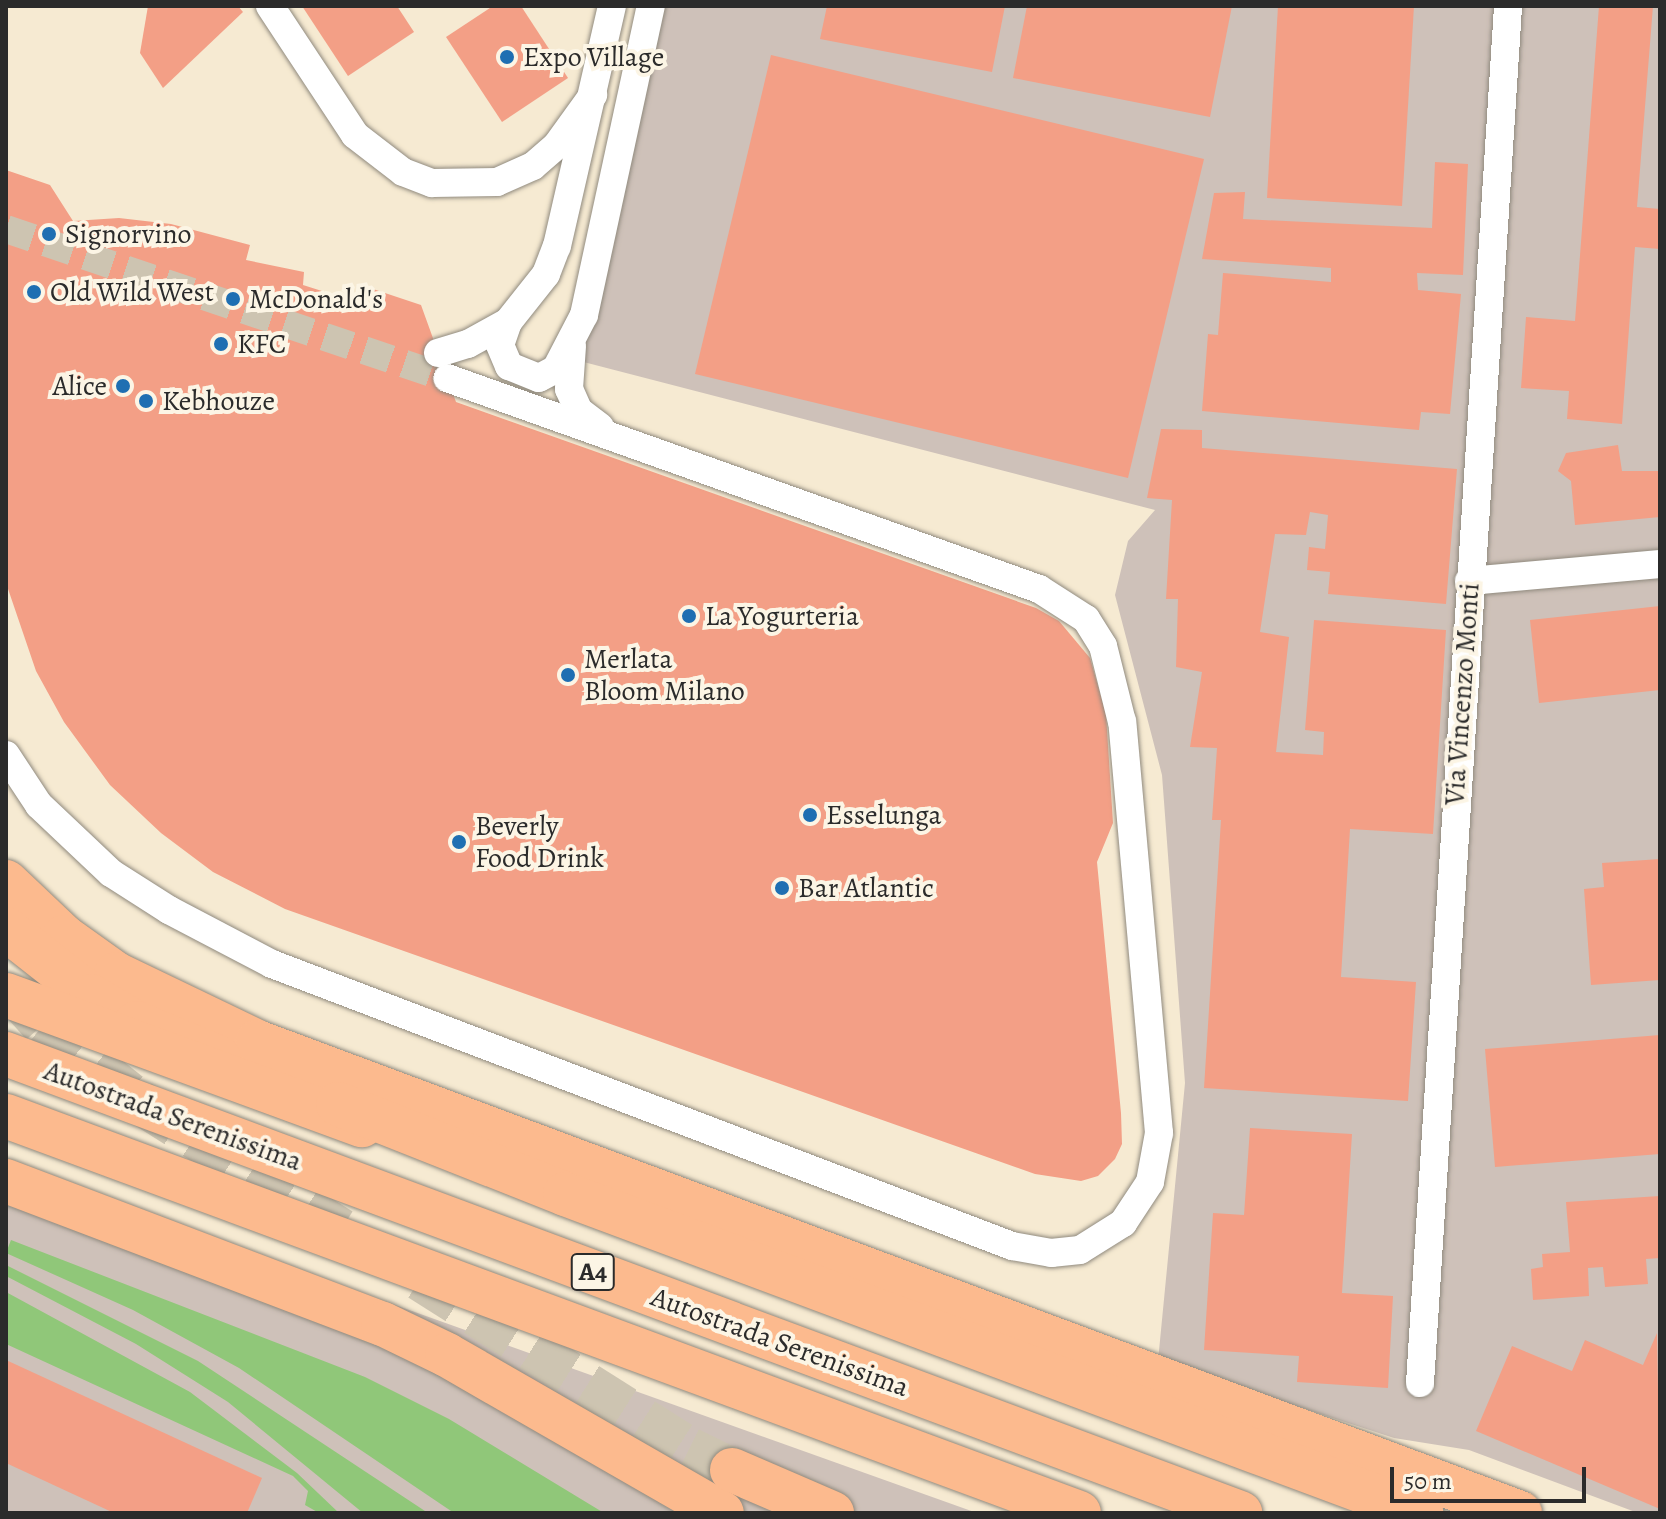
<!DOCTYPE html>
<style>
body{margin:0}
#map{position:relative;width:1666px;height:1519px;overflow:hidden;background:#f6ead2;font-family:Alegreya,serif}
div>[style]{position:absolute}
.industrial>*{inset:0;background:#cec1b9}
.green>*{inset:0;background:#90c779}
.building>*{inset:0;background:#f39f86}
.minor-tunnel>*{height:28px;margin-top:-14px;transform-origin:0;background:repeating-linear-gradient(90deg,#cdc4b1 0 28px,transparent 0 42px)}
.motorway-tunnel>*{height:44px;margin-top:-22px;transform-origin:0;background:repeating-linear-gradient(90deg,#cdc4b1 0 44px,transparent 0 66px)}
.roads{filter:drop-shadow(0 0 2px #908a7e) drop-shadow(0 0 2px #908a7e)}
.minor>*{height:28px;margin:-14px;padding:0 14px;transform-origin:14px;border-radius:14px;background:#fff}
.motorway>*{height:44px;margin:-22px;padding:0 22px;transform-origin:22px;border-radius:22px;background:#fcba8e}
.dots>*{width:22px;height:22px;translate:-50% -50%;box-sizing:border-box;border:4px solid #fcf5e5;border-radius:50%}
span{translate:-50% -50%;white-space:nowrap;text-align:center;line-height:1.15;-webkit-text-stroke:8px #fcf5e5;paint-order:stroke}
.shield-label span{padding:2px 6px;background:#fcf5e5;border:2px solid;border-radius:6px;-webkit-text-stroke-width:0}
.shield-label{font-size:26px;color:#2b2b2b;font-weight:700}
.poi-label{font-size:28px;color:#2b2b2b}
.left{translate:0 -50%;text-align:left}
.right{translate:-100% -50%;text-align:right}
.street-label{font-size:28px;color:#2b2b2b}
.frame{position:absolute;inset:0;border:8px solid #2b2b2b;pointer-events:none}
.scale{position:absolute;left:1390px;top:1467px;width:196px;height:36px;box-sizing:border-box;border:4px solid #2b2b2b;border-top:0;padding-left:10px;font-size:24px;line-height:28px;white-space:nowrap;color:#2b2b2b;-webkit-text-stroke:6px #fcf5e5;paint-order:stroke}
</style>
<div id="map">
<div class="industrial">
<i style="clip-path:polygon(660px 6px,1660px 6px,1660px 1513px,1638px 1513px,1469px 1450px,1394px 1438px,1158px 1361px,1185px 1083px,1162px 775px,1115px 595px,1128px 541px,1155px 510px,572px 359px)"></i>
<i style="clip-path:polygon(6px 1183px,297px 1270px,977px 1513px,6px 1513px)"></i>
</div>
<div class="green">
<i style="clip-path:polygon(11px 1240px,365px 1377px,449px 1419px,604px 1513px,454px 1513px,239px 1368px,133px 1310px,6px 1253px)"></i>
<i style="clip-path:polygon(6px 1265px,198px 1361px,428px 1513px,363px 1513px,228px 1402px,136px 1344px,6px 1276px)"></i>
<i style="clip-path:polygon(6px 1292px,190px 1392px,297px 1473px,339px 1513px,319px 1513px,305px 1505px,308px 1491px,293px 1476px,6px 1344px)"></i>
</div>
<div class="building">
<i style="clip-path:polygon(148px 6px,238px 6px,243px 12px,163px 88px,140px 53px)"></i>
<i style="clip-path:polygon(302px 6px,397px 6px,414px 32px,348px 76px)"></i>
<i style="clip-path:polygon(493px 6px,521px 6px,568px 78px,502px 122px,446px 37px)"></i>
<i style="clip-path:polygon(827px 6px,1005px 6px,992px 72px,820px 39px)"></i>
<i style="clip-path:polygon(1027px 6px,1232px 6px,1210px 117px,1013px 78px)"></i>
<i style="clip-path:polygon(1278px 6px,1414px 6px,1402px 206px,1267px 198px)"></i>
<i style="clip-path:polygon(1599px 6px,1653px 6px,1637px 207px,1660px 209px,1660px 249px,1635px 247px,1622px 424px,1567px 419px,1569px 391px,1521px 388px,1526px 317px,1575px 321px)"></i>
<i style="clip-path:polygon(771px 55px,1204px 159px,1128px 478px,695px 374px)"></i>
<i style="clip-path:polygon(1435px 162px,1468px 164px,1463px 275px,1417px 273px,1418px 290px,1461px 294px,1450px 414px,1421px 412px,1419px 430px,1202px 411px,1208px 334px,1218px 335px,1223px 273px,1331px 282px,1331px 268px,1202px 259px,1214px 193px,1245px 192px,1243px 219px,1432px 228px)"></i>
<i style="clip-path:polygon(6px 170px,50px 185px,73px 221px,119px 218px,171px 224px,250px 245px,246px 260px,304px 272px,303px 285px,369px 306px,373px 289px,421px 305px,456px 402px,1036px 608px,1059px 621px,1090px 658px,1106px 714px,1113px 823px,1097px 862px,1121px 1113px,1122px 1144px,1115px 1159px,1098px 1176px,1081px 1181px,1035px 1174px,285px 909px,213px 872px,161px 833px,110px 785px,64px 722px,36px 671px,6px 583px)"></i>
<i style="clip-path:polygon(1161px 429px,1202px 430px,1202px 448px,1457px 469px,1446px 604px,1328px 594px,1330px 572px,1307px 570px,1309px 547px,1325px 549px,1328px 515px,1310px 512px,1306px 535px,1275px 534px,1260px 632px,1289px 637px,1276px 752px,1323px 755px,1324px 732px,1305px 730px,1314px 620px,1446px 630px,1433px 834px,1350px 829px,1341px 977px,1416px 982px,1408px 1101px,1204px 1088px,1221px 820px,1212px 820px,1217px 748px,1190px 747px,1202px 672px,1176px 667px,1178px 599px,1166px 599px,1172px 500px,1147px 498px)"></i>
<i style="clip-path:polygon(1618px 445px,1622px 471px,1660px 471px,1660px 517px,1575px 525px,1571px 481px,1558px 471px,1566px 453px)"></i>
<i style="clip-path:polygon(1660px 606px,1660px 690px,1539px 703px,1530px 620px)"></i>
<i style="clip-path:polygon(1660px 859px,1660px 980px,1591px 985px,1584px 889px,1604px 887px,1602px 863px)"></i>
<i style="clip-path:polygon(1660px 1035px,1660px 1154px,1495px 1167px,1485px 1049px)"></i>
<i style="clip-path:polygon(1250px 1128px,1352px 1134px,1342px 1293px,1393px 1296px,1388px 1388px,1297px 1382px,1299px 1356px,1204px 1350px,1213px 1213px,1244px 1215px)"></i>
<i style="clip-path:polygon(1660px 1196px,1660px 1258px,1646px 1259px,1648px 1284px,1605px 1287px,1603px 1267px,1588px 1268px,1589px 1296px,1533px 1300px,1531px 1269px,1543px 1267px,1542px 1254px,1570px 1252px,1566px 1202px)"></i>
<i style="clip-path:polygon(1657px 1333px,1660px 1509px,1476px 1431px,1512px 1346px,1572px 1371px,1585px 1340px,1643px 1365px)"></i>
<i style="clip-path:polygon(6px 1360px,262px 1478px,247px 1513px,114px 1513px,6px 1463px)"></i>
</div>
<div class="minor-tunnel">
<i style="left:6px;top:229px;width:465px;rotate:18.7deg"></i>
</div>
<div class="motorway-tunnel">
<i style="left:16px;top:995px;width:40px;rotate:48deg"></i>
<i style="left:43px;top:1025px;width:123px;rotate:38.7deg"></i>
<i style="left:139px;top:1102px;width:239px;rotate:32.4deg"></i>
<i style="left:420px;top:1279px;width:318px;rotate:32.3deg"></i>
<i style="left:689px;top:1449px;width:48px;rotate:26deg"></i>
</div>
<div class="roads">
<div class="minor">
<i style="left:270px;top:6px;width:154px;rotate:56.6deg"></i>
<i style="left:355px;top:135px;width:61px;rotate:37.6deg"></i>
<i style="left:403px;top:172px;width:31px;rotate:21deg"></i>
<i style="left:432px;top:183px;width:65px;rotate:-0.9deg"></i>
<i style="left:497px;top:182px;width:39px;rotate:-24deg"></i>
<i style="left:533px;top:166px;width:32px;rotate:-41deg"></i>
<i style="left:557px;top:145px;width:62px;rotate:-54.2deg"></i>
<i style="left:508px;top:322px;width:24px;rotate:109deg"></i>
<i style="left:500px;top:345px;width:23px;rotate:67deg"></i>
<i style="left:509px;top:366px;width:32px;rotate:22deg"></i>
<i style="left:539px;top:378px;width:19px;rotate:-28deg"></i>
<i style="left:556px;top:369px;width:61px;rotate:-62.6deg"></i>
<i style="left:584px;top:315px;width:316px;rotate:-77.8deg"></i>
<i style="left:572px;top:346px;width:43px;rotate:94deg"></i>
<i style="left:569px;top:389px;width:24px;rotate:66deg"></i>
<i style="left:579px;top:411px;width:26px;rotate:37deg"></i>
<i style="left:438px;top:353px;width:31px;rotate:-17deg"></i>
<i style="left:468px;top:344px;width:46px;rotate:-28.8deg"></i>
<i style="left:508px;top:322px;width:61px;rotate:-51.6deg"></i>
<i style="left:546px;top:274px;width:30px;rotate:-69deg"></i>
<i style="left:557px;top:246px;width:246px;rotate:-77.1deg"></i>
<i style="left:1469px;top:581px;width:192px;rotate:-5.1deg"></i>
<i style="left:6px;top:755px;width:60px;rotate:56.6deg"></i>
<i style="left:39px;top:805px;width:99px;rotate:43.4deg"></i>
<i style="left:111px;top:873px;width:69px;rotate:32.5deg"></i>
<i style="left:169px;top:910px;width:116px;rotate:27.7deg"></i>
<i style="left:272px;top:964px;width:792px;rotate:20.86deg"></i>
<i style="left:1012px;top:1246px;width:40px;rotate:10deg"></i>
<i style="left:1051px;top:1253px;width:29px;rotate:-6deg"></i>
<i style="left:1080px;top:1250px;width:51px;rotate:-32.1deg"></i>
<i style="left:1123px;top:1223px;width:49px;rotate:-56.6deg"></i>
<i style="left:1150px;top:1182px;width:50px;rotate:-79.6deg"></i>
<i style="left:1159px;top:1133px;width:413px;rotate:-95.1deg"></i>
<i style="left:1122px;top:722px;width:78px;rotate:-104deg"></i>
<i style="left:1103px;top:646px;width:32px;rotate:-122deg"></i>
<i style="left:1086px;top:619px;width:56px;rotate:-147.4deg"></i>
<i style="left:1039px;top:589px;width:628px;rotate:-160.38deg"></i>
<i style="left:1420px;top:1383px;width:1380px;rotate:-86.34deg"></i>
</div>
<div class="motorway">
<i style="left:6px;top:882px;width:80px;rotate:43.5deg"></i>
<i style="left:64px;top:937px;width:64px;rotate:35.4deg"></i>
<i style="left:116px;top:974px;width:157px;rotate:25.7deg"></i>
<i style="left:257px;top:1042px;width:1348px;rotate:20.45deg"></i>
<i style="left:6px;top:929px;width:108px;rotate:38.2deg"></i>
<i style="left:91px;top:996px;width:52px;rotate:31deg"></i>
<i style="left:136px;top:1023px;width:89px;rotate:22.5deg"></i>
<i style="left:6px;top:995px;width:379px;rotate:20.1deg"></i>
<i style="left:6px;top:1054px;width:1317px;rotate:20.4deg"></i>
<i style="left:338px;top:1104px;width:244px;rotate:21.6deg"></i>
<i style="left:565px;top:1194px;width:914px;rotate:20.44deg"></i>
<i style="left:6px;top:1116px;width:1144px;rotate:20.3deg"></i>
<i style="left:6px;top:1181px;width:403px;rotate:20.8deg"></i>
<i style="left:383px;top:1324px;width:71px;rotate:25.8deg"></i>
<i style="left:447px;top:1355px;width:317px;rotate:29.9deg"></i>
<i style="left:732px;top:1470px;width:109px;rotate:23.3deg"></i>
</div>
</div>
<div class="dots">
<i style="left:507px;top:57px;background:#1f6fb2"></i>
<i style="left:49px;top:234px;background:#1f6fb2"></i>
<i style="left:34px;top:292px;background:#1f6fb2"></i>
<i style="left:233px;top:299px;background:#1f6fb2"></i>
<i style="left:221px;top:344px;background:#1f6fb2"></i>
<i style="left:123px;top:386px;background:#1f6fb2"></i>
<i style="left:146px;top:401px;background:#1f6fb2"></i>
<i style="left:689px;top:616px;background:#1f6fb2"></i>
<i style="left:568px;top:675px;background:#1f6fb2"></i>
<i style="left:810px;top:815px;background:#1f6fb2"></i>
<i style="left:459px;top:842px;background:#1f6fb2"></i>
<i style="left:782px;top:888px;background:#1f6fb2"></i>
</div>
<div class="shield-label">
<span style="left:593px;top:1272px">A4</span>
</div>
<div class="poi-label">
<span class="left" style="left:523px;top:57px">Expo Village</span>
<span class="left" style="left:65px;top:234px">Signorvino</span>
<span class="left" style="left:50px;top:292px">Old Wild West</span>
<span class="left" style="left:249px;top:299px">McDonald's</span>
<span class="left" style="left:237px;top:344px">KFC</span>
<span class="right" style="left:107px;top:386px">Alice</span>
<span class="left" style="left:162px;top:401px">Kebhouze</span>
<span class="left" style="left:705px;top:616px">La Yogurteria</span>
<span class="left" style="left:584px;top:675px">Merlata<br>Bloom Milano</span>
<span class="left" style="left:826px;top:815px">Esselunga</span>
<span class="left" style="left:475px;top:842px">Beverly<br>Food Drink</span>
<span class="left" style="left:798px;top:888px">Bar Atlantic</span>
</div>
<div class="street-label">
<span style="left:1462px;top:694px;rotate:-86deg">Via Vincenzo Monti</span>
<span style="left:173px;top:1116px;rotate:20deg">Autostrada Serenissima</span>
<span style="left:780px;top:1342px;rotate:20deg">Autostrada Serenissima</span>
</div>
<div class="frame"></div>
<div class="scale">50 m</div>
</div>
